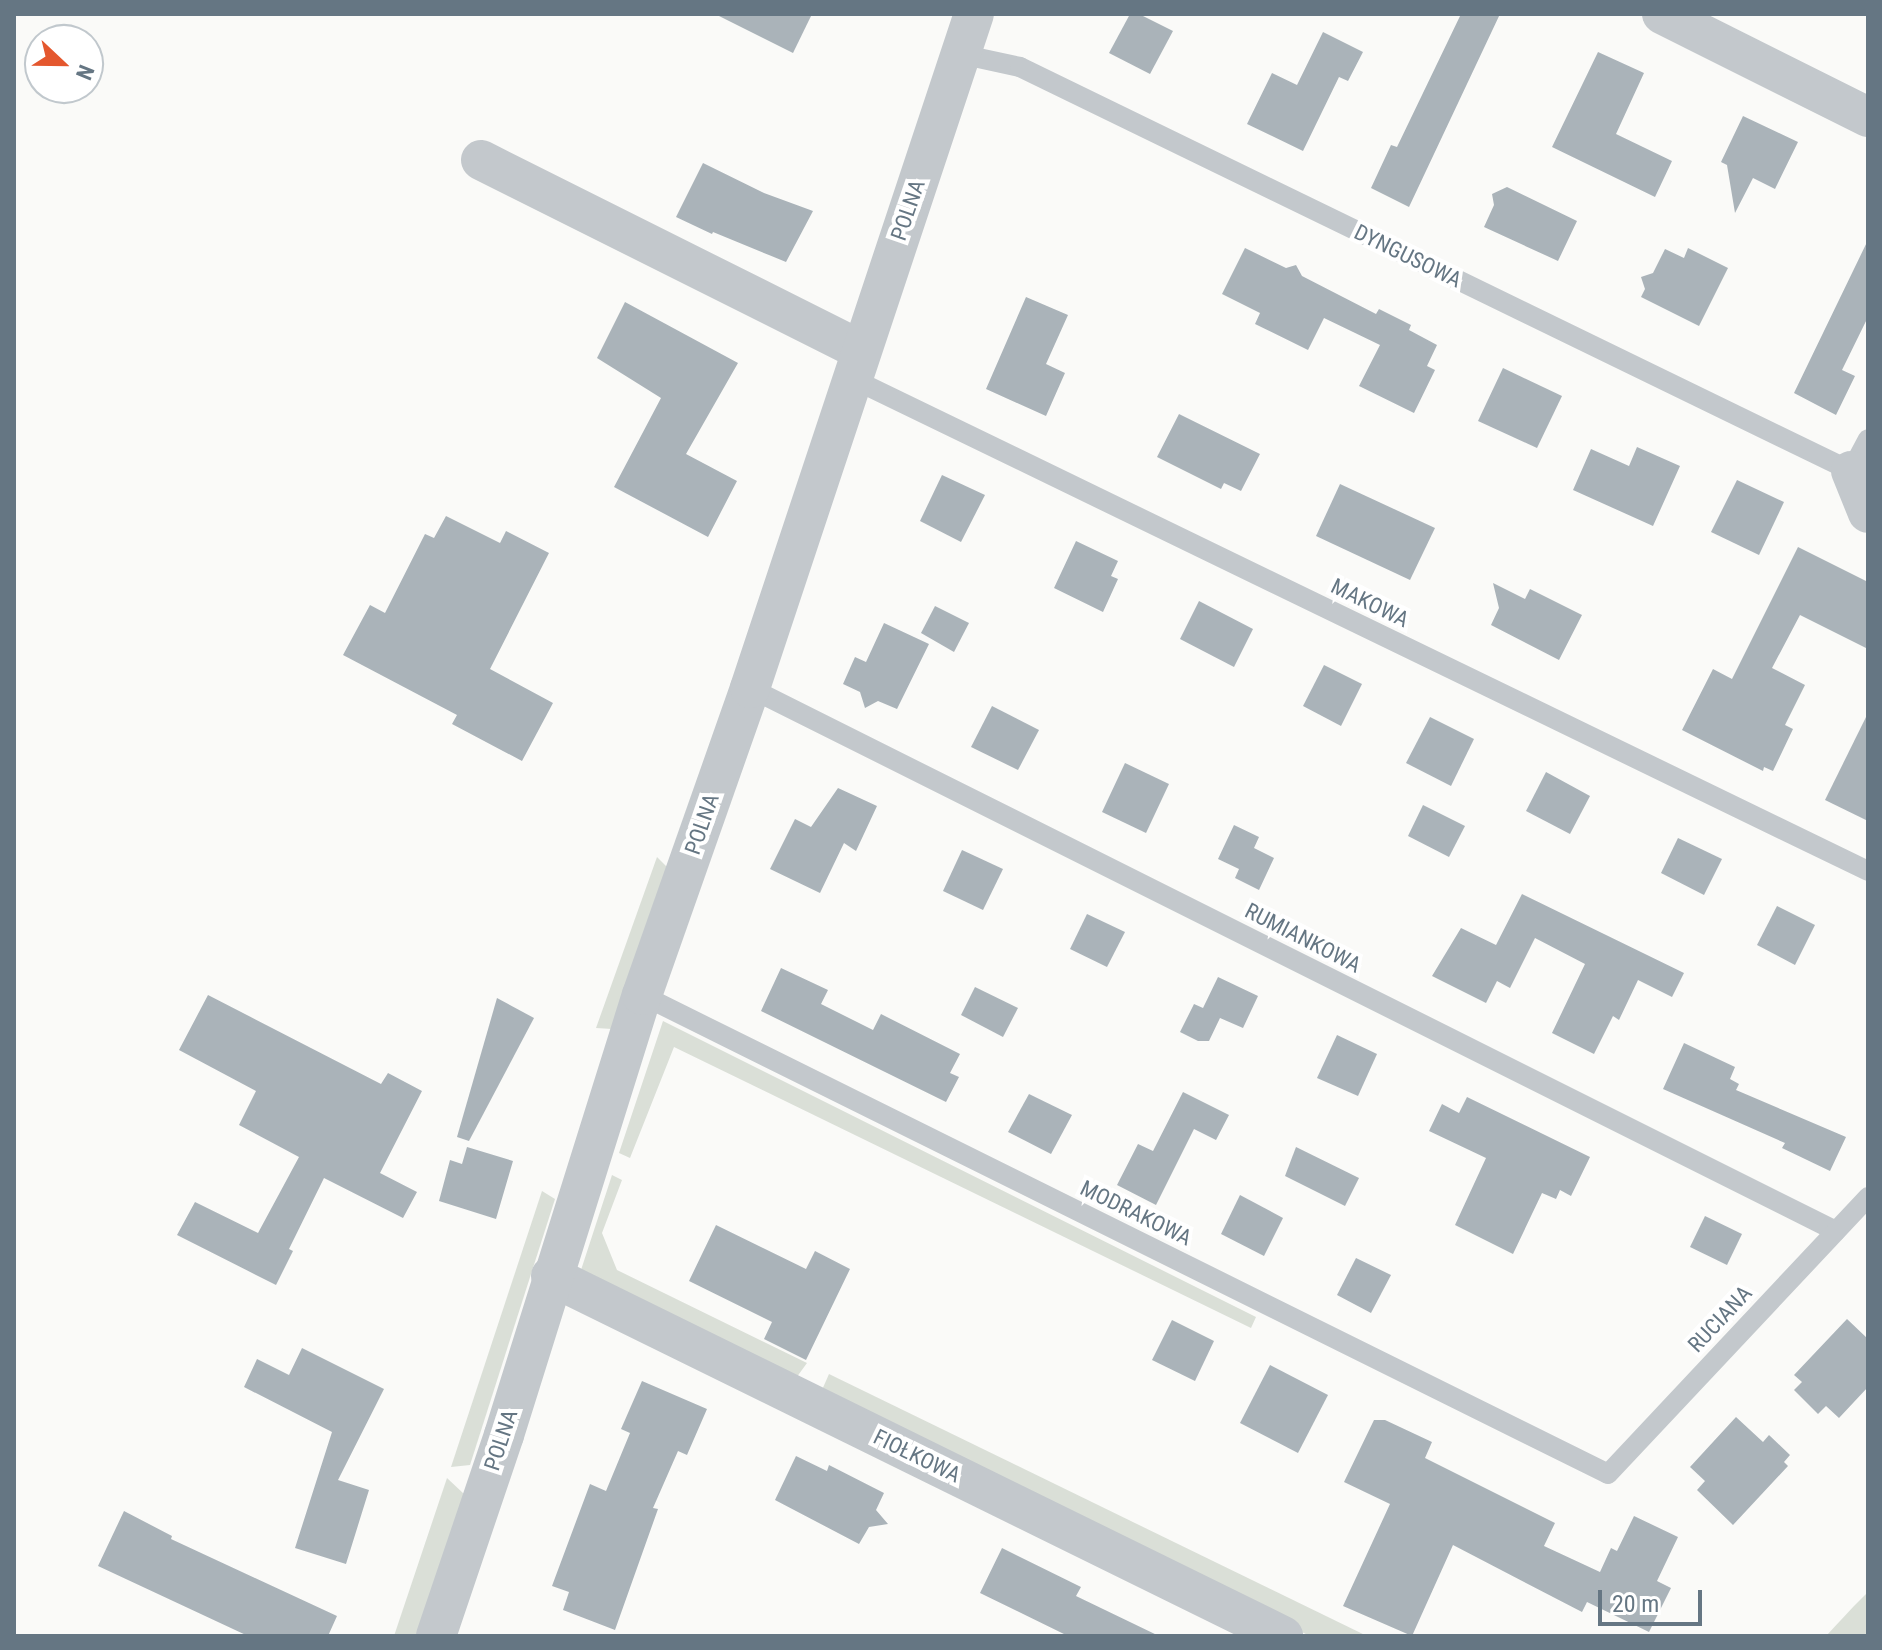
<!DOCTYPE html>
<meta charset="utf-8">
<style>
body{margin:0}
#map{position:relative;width:1882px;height:1650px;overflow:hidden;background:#fafaf8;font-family:"Roboto Condensed",sans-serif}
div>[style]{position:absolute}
.green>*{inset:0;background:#dadfd7}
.building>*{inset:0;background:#aab3b9}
.lane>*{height:20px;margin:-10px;padding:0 10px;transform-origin:10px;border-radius:10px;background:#c3c8cc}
.street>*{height:40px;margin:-20px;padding:0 20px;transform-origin:20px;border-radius:20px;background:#c3c8cc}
span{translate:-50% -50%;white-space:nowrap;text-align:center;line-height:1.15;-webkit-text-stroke:8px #fff;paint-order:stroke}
.street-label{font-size:22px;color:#657683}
.frame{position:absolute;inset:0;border:16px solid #657683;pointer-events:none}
.north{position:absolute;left:24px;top:24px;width:80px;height:80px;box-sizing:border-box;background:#fff;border:2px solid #c1c8cd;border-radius:50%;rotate:112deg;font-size:22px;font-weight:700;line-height:32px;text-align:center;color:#657683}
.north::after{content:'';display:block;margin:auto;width:28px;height:36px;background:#e4572e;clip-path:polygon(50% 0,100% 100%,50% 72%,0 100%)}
.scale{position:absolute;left:1598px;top:1590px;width:104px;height:36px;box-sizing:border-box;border:4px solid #657683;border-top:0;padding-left:10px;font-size:24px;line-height:28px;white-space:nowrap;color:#657683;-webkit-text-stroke:6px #fff;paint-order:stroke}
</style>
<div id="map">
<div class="green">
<i style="clip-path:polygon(657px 857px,668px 868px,612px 1029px,596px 1028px)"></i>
<i style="clip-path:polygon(663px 1021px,1256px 1317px,1251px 1328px,674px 1047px,630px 1158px,619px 1153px)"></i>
<i style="clip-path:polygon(612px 1175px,622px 1180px,602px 1233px,617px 1270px,807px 1363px,791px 1385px,581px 1270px)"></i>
<i style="clip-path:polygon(542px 1191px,555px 1199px,470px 1465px,451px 1467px)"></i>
<i style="clip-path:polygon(829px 1374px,1367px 1636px,1310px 1636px,818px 1399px)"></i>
<i style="clip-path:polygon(447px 1478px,464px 1494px,416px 1636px,394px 1636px)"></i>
<i style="clip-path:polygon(1868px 1592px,1868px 1636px,1826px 1636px,1854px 1606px)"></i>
</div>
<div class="building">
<i style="clip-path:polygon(715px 14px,812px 14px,793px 53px)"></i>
<i style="clip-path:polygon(1130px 14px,1139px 14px,1173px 31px,1150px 74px,1109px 53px)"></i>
<i style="clip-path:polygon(1461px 14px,1500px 14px,1409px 207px,1371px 188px,1391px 145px,1397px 147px)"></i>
<i style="clip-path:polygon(1323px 32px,1363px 52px,1348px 81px,1339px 77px,1303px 151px,1247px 124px,1272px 73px,1297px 85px)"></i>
<i style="clip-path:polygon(1598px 52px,1644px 73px,1616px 134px,1672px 161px,1655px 197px,1552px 147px)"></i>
<i style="clip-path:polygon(1743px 116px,1798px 142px,1775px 189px,1753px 178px,1735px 213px,1727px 165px,1721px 162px)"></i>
<i style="clip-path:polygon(703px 163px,764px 193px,813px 211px,786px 262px,713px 232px,712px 234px,676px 217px)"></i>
<i style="clip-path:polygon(1507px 187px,1577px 221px,1558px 261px,1484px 227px,1494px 205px,1492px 194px)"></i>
<i style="clip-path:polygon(1868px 240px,1868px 317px,1842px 370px,1855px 376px,1836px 415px,1794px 393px)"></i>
<i style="clip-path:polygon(1245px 248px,1286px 268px,1296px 265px,1302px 276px,1376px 314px,1379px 309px,1411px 325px,1409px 330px,1437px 345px,1427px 366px,1435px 370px,1414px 413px,1359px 386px,1380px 345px,1324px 318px,1308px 350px,1255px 324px,1260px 313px,1222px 294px)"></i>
<i style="clip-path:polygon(1688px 248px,1728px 268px,1699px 326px,1641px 297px,1645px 289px,1641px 277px,1653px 273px,1665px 249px,1684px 258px)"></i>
<i style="clip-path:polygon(1026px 297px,1068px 315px,1046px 364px,1065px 373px,1046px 416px,986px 389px)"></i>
<i style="clip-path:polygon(625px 302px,738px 363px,686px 454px,737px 481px,708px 537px,614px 487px,661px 398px,597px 358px)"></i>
<i style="clip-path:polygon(1503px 368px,1562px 396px,1537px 448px,1478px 421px)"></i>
<i style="clip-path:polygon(1179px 414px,1260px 454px,1241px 491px,1224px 483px,1221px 489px,1157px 457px)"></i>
<i style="clip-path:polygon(1637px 447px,1680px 466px,1653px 526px,1573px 490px,1591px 449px,1629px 466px)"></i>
<i style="clip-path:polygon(942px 475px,985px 495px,961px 542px,920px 521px)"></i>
<i style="clip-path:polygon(1737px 480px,1784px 502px,1759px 555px,1711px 532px)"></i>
<i style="clip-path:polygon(1340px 484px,1435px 528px,1410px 580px,1316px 536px)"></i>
<i style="clip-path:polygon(446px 516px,500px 543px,506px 531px,549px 553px,490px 669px,553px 703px,522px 761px,452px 724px,457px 715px,343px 655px,370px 605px,385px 613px,425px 534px,434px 538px)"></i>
<i style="clip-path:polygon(1076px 541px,1118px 561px,1111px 576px,1118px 579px,1103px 612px,1054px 588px)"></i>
<i style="clip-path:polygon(1798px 547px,1868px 582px,1868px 649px,1800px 615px,1772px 668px,1805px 685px,1785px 725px,1793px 729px,1773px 771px,1764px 767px,1763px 771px,1682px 730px,1713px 669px,1732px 679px)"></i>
<i style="clip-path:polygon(1493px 583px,1525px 599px,1530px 589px,1582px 615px,1559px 660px,1491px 625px,1499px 608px)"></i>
<i style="clip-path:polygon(1199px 601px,1253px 629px,1234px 667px,1180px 639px)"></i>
<i style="clip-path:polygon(935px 606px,969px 623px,954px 652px,921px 633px)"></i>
<i style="clip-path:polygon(884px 623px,929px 644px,897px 709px,878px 701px,865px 708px,860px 692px,843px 684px,855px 657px,866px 662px)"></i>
<i style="clip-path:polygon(1324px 665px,1362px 684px,1341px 726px,1303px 706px)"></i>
<i style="clip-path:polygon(992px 706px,1039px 730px,1018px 770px,971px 747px)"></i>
<i style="clip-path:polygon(1868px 713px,1868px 821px,1825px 800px)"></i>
<i style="clip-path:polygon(1430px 717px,1474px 739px,1451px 786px,1406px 763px)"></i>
<i style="clip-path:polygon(1125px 763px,1169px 784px,1146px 833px,1102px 812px)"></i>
<i style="clip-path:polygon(1546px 772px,1590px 796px,1570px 834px,1526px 811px)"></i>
<i style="clip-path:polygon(838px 788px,877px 806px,856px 851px,844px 843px,820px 893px,770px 869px,795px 819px,811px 827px)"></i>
<i style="clip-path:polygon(1423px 805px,1465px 826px,1449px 857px,1408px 836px)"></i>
<i style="clip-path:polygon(1234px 825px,1259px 837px,1254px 848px,1274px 858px,1259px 890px,1235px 878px,1239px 869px,1218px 859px)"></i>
<i style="clip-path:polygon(1678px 838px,1722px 859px,1704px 895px,1661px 873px)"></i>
<i style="clip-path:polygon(962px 850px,1003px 869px,983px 910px,943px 891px)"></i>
<i style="clip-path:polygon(1522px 894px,1684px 973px,1672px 997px,1638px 980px,1619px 1020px,1613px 1016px,1594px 1054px,1552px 1033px,1585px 964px,1535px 938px,1510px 988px,1497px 981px,1486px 1003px,1432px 976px,1461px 928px,1496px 945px)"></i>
<i style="clip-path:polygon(1777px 906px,1815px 925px,1795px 965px,1757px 945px)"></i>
<i style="clip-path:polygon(1087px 914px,1125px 932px,1107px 967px,1070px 949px)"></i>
<i style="clip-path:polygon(781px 968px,828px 990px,821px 1004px,873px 1030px,881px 1014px,960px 1054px,950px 1073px,959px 1077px,946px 1102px,761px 1011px)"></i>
<i style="clip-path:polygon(1218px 977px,1258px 996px,1243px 1028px,1220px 1018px,1209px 1041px,1198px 1041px,1180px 1032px,1194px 1004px,1203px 1008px)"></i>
<i style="clip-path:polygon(975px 987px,1018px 1008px,1003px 1037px,961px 1015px)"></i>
<i style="clip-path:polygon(208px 995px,381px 1084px,388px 1073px,422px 1091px,380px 1173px,417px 1192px,403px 1218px,324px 1178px,289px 1249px,293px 1251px,276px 1285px,177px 1235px,195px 1202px,258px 1233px,299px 1157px,239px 1125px,256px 1091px,179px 1050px)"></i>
<i style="clip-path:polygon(497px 998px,534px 1018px,469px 1141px,457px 1137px)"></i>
<i style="clip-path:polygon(1337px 1035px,1377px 1054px,1358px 1096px,1317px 1078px)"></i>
<i style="clip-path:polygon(1684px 1043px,1735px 1067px,1730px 1079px,1739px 1084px,1736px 1090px,1846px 1137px,1830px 1171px,1782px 1148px,1785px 1143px,1663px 1089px)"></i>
<i style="clip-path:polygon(1183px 1092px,1229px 1115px,1216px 1140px,1194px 1129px,1156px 1205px,1117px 1185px,1138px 1144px,1153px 1151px)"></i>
<i style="clip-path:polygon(1029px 1094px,1072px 1115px,1051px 1154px,1008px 1132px)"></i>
<i style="clip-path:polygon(1467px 1097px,1590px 1157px,1571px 1196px,1560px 1190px,1556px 1199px,1542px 1193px,1513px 1254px,1455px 1225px,1486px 1158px,1429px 1131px,1442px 1104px,1459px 1113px)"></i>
<i style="clip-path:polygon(467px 1147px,513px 1161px,496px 1219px,439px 1201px,450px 1160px,462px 1164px)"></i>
<i style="clip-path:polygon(1296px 1147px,1359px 1178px,1345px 1206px,1285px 1176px)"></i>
<i style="clip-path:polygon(1240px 1195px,1283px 1218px,1264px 1256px,1221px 1234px)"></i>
<i style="clip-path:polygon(1705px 1216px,1742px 1234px,1727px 1265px,1690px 1247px)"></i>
<i style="clip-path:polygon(716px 1225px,806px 1269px,815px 1251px,850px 1269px,806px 1360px,764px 1339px,772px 1322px,689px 1281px)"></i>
<i style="clip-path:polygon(1356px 1258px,1391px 1275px,1371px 1313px,1337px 1295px)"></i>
<i style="clip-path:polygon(1847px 1319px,1868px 1339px,1868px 1387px,1839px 1418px,1826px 1406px,1818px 1414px,1794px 1390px,1802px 1382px,1794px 1375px)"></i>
<i style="clip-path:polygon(1172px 1320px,1214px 1341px,1195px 1381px,1152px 1360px)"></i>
<i style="clip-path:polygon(302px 1348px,384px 1389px,338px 1480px,369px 1490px,346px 1564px,295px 1548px,332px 1432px,244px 1387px,257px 1359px,289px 1375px)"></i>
<i style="clip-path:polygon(1270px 1365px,1328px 1395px,1298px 1453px,1240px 1423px)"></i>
<i style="clip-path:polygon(642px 1381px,707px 1409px,687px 1455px,678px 1451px,653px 1508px,658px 1509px,615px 1630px,563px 1610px,569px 1592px,552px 1586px,590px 1484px,606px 1491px,630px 1433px,621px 1429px)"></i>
<i style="clip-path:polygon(1736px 1417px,1763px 1442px,1769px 1435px,1790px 1455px,1784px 1462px,1788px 1466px,1733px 1525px,1697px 1490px,1705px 1481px,1690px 1467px)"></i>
<i style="clip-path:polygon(1374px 1420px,1385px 1420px,1432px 1442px,1425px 1458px,1555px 1523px,1544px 1546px,1600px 1572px,1611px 1548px,1617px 1551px,1634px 1516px,1678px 1537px,1657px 1581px,1671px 1588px,1649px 1632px,1587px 1602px,1582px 1612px,1453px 1545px,1412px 1636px,1343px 1606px,1390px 1504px,1344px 1482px)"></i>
<i style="clip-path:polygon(796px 1456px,827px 1471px,829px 1465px,884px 1493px,876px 1510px,888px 1524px,869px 1527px,859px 1544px,775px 1500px)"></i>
<i style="clip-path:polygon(124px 1511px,172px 1536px,171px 1539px,337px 1616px,328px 1636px,248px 1636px,98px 1566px)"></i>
<i style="clip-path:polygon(1002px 1548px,1081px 1587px,1076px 1596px,1159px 1636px,1068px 1636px,980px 1593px)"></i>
</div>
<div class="lane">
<i style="left:960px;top:54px;width:61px;rotate:12.2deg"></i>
<i style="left:1020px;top:67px;width:924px;rotate:25.93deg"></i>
<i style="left:1851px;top:471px;width:36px;rotate:-62deg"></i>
<i style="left:851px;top:378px;width:1130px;rotate:25.86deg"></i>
<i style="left:750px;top:688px;width:1214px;rotate:26.57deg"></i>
<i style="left:642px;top:995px;width:1078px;rotate:26.37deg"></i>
<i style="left:1608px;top:1474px;width:380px;rotate:-46.8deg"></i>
</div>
<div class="street">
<i style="left:1662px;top:14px;width:230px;rotate:26.6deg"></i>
<i style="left:481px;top:160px;width:425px;rotate:26.6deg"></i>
<i style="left:1851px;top:471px;width:45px;rotate:68deg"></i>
<i style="left:551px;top:1276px;width:816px;rotate:26.19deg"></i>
<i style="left:436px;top:1636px;width:212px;rotate:-71.3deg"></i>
<i style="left:504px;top:1435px;width:461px;rotate:-72.6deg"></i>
<i style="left:642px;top:995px;width:325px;rotate:-70.6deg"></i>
<i style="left:750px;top:688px;width:710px;rotate:-71.62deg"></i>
</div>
<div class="street-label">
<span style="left:908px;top:210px;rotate:-71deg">POLNA</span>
<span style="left:1408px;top:256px;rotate:26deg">DYNGUSOWA</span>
<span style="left:1370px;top:603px;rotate:26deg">MAKOWA</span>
<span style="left:702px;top:824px;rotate:-71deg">POLNA</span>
<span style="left:1303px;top:938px;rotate:27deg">RUMIANKOWA</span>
<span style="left:1136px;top:1213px;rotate:26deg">MODRAKOWA</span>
<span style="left:1720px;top:1319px;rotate:-47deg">RUCIANA</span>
<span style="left:501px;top:1440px;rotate:-72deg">POLNA</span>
<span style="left:917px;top:1456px;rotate:26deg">FIOŁKOWA</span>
</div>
<div class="frame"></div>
<div class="north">N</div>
<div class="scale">20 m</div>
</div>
